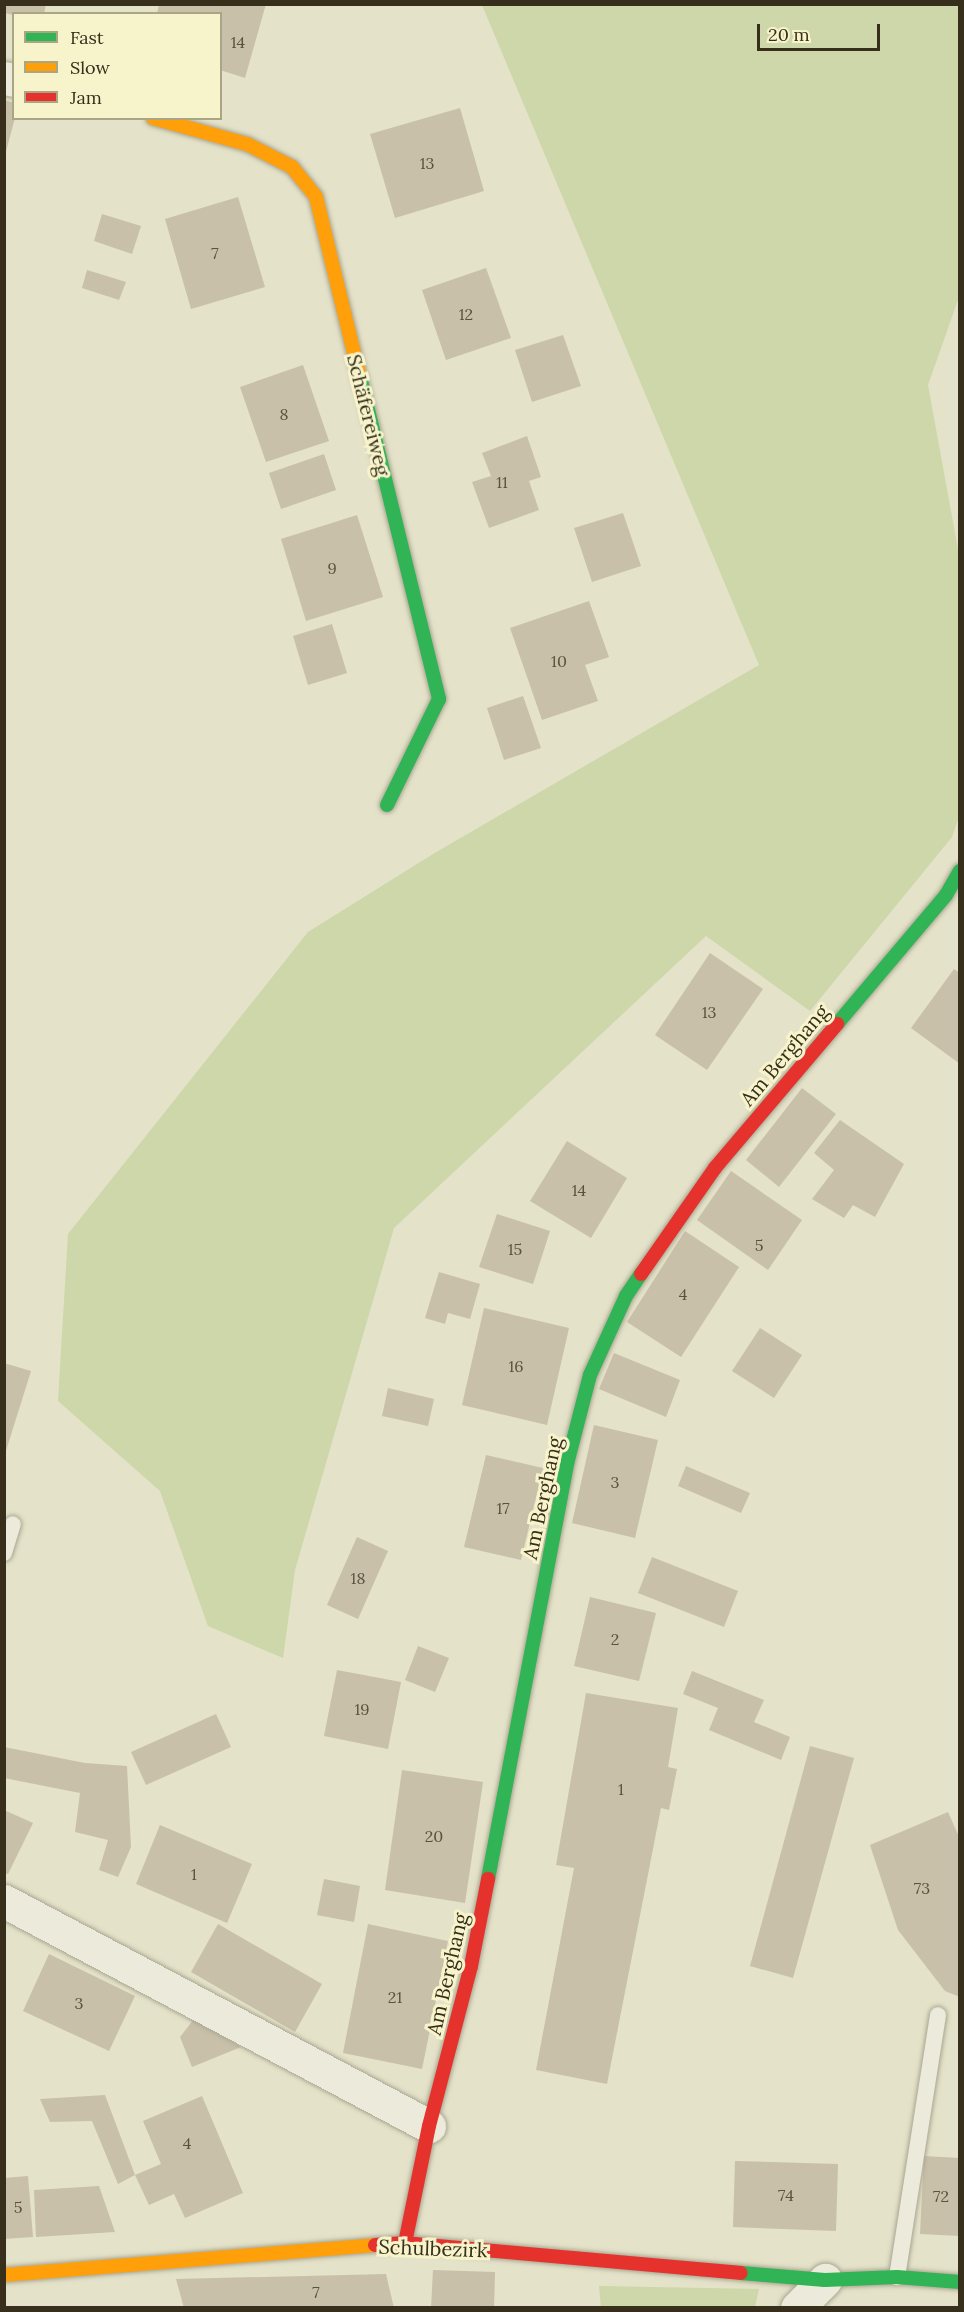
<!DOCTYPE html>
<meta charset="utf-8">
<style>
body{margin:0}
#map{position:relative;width:964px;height:2312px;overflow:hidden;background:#e4e2c8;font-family:Lora,serif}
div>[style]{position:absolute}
.green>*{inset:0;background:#cdd7a9}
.building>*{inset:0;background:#c8c0a9}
.roads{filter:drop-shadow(0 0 2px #a9a692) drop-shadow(0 0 2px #a9a692)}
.lane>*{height:16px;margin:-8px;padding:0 8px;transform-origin:8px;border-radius:8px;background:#eceadb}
.street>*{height:33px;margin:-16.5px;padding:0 16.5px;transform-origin:16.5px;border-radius:16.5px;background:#eceadb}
.fast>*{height:14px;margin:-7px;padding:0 7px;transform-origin:7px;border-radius:7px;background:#30b455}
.slow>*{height:14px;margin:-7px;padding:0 7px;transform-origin:7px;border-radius:7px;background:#ff9f0a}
.jam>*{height:14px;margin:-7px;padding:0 7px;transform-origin:7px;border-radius:7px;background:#e5322d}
span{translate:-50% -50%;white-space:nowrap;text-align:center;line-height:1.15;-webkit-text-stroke:6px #f7f4cc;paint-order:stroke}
.number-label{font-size:16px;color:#5b523e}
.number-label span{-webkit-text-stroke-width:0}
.street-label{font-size:20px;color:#372e1b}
.frame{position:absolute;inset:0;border:6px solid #372e1b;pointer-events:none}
.legend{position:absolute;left:12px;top:12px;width:210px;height:108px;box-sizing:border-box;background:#f7f4cc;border:2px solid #aaa585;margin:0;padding:8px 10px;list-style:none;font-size:18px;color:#372e1b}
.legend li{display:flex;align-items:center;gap:12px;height:30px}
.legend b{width:30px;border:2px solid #aaa585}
.scale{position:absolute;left:757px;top:24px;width:123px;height:27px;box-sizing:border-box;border:3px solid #372e1b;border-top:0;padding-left:8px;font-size:18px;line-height:21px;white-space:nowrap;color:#372e1b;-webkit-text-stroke:4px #f7f4cc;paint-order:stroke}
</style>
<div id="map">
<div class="green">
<i style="clip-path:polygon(482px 5px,959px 5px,959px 297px,928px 385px,959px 555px,959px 817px,952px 837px,810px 1011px,706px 936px,394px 1228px,295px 1570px,283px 1658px,208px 1626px,160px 1491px,58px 1401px,68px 1234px,308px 932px,433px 854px,759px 665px)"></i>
<i style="clip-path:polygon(599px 2286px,759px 2289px,755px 2307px,601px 2308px)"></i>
</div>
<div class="building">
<i style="clip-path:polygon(4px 4px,46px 4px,44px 14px,14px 15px,4px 13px)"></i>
<i style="clip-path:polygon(159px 4px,266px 4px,245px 78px,220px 70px,220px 14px,157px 14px)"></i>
<i style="clip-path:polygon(4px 100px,14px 103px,15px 118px,5px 155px)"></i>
<i style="clip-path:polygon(460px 108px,484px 191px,395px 218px,370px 134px)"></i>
<i style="clip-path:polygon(238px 197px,265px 287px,191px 309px,165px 219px)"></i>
<i style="clip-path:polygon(102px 214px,141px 226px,132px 254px,94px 241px)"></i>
<i style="clip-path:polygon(486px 268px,511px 338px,446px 360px,422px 290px)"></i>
<i style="clip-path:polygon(87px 270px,126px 282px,119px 300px,82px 288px)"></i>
<i style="clip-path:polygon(563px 335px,581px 386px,532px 402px,515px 350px)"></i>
<i style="clip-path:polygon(303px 365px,329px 441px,266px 462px,240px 387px)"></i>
<i style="clip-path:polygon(527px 436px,541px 477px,529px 481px,539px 510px,489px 528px,472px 482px,491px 476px,482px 453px)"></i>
<i style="clip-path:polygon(324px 454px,336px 490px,281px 509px,269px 473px)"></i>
<i style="clip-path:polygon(623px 513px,641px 566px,592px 582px,574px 528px)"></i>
<i style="clip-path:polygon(357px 515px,383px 597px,306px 621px,281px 539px)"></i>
<i style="clip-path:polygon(589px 601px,609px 657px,585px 665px,598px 701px,542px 720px,510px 628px)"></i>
<i style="clip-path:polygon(332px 624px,347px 673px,308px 685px,293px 636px)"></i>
<i style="clip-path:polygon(523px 696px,541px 748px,504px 760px,487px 708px)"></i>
<i style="clip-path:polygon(710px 953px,763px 989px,707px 1070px,655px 1035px)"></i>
<i style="clip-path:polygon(954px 969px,960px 973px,960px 1064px,911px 1028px)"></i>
<i style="clip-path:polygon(802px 1088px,836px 1114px,779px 1187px,746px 1160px)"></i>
<i style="clip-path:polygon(840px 1120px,904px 1164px,875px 1217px,853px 1205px,844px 1218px,812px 1199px,834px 1170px,814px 1153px)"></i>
<i style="clip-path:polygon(567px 1141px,627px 1178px,591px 1238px,530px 1201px)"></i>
<i style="clip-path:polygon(731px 1171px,802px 1220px,768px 1270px,697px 1220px)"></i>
<i style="clip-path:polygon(497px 1214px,550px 1231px,533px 1284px,479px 1267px)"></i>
<i style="clip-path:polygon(685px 1231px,739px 1267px,681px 1357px,627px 1322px)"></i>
<i style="clip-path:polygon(439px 1272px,480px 1284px,470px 1319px,448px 1313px,445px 1324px,425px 1318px)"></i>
<i style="clip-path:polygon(484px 1308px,569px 1328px,547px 1425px,462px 1405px)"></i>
<i style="clip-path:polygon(760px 1328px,802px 1355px,774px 1398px,732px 1371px)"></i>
<i style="clip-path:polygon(614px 1353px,680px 1380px,666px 1417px,599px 1389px)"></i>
<i style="clip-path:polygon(4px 1363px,31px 1371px,5px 1454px,4px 1454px)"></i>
<i style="clip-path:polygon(388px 1388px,434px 1399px,428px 1426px,382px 1416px)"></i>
<i style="clip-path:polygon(594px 1425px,658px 1440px,635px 1538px,572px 1523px)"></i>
<i style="clip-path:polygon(486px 1455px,543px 1468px,521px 1560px,464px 1547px)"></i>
<i style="clip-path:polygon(686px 1466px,750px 1493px,741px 1513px,678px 1486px)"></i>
<i style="clip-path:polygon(357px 1537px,388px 1551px,358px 1619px,327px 1605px)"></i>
<i style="clip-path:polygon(652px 1557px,738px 1591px,724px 1627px,638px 1593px)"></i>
<i style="clip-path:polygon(590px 1597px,656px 1613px,639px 1681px,574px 1666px)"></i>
<i style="clip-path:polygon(418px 1646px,449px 1658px,435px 1692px,405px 1680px)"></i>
<i style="clip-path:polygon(337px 1670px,401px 1682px,388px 1749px,324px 1736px)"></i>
<i style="clip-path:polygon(692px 1671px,764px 1700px,754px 1722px,790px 1737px,781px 1760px,709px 1730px,718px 1708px,683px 1694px)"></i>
<i style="clip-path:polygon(586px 1693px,678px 1708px,668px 1767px,677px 1769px,669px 1810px,661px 1808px,607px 2084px,536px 2070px,574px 1868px,556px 1865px)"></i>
<i style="clip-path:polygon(216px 1714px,231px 1747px,146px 1785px,131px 1752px)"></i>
<i style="clip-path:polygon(810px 1746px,854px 1758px,793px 1978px,750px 1966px)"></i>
<i style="clip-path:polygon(4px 1747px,85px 1763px,127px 1766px,131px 1847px,118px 1877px,99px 1870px,108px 1840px,75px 1832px,80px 1793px,4px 1778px)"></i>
<i style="clip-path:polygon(402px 1770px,483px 1782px,465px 1903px,385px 1890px)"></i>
<i style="clip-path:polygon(4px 1810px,33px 1823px,8px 1874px,4px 1873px)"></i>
<i style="clip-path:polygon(948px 1812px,960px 1839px,960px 1997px,945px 1991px,898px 1930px,870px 1845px)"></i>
<i style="clip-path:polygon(160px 1825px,252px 1864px,227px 1923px,136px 1884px)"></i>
<i style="clip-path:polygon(324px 1879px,360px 1886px,354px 1922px,317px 1915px)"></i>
<i style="clip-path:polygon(218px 1924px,322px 1984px,295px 2032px,191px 1972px)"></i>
<i style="clip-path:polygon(368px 1924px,448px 1941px,422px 2069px,343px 2053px)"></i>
<i style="clip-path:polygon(49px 1954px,135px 1996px,109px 2051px,23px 2011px)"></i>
<i style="clip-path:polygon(194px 2019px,241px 2047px,192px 2067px,180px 2037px)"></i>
<i style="clip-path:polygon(105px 2095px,135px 2175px,118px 2184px,92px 2121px,50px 2122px,40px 2099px)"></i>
<i style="clip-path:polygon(202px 2096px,243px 2193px,185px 2218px,174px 2194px,149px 2205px,135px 2175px,161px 2164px,143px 2121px)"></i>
<i style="clip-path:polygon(924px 2156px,960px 2158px,960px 2236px,920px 2234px)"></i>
<i style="clip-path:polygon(735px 2161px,838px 2164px,836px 2231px,733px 2227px)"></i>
<i style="clip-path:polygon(28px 2176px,33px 2237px,4px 2239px,4px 2178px)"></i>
<i style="clip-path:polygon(99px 2186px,115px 2232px,36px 2237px,34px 2190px)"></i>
<i style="clip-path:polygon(433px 2270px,495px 2272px,494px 2308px,431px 2308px)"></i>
<i style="clip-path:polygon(386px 2274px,394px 2308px,184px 2308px,176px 2279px)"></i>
</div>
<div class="roads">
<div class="lane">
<i style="left:4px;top:1553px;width:30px;rotate:-73deg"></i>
<i style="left:897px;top:2277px;width:265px;rotate:-81.1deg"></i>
</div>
<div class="street">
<i style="left:4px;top:78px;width:10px;rotate:11deg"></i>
<i style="left:4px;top:1901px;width:481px;rotate:27.9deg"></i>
<i style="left:797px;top:2308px;width:40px;rotate:-45deg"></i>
</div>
<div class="fast">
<i style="left:360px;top:377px;width:332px;rotate:76.2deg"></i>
<i style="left:439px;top:699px;width:118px;rotate:116.1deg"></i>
<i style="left:837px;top:1024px;width:169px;rotate:-49.8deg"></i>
<i style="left:946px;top:895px;width:28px;rotate:-60deg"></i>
<i style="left:488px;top:1879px;width:427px;rotate:-79.2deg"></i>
<i style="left:568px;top:1460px;width:88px;rotate:-75.5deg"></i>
<i style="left:590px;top:1375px;width:87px;rotate:-65.5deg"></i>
<i style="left:626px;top:1296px;width:27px;rotate:-56deg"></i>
<i style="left:741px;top:2273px;width:84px;rotate:4.8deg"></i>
<i style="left:825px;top:2280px;width:72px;rotate:-2.4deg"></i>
<i style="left:897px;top:2277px;width:63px;rotate:4.5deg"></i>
</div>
<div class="slow">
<i style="left:153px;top:118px;width:98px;rotate:15.5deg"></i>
<i style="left:247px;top:144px;width:51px;rotate:27.1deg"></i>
<i style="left:292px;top:167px;width:38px;rotate:51deg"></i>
<i style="left:316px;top:197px;width:185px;rotate:76.3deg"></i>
<i style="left:4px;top:2275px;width:372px;rotate:-4.6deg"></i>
</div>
<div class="jam">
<i style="left:641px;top:1274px;width:129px;rotate:-55.1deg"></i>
<i style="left:715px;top:1168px;width:189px;rotate:-49.7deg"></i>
<i style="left:405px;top:2243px;width:119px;rotate:-78.4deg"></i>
<i style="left:429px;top:2126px;width:165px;rotate:-75.3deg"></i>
<i style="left:471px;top:1966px;width:89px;rotate:-78.9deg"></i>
<i style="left:375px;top:2245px;width:30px;rotate:-4deg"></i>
<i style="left:405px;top:2243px;width:337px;rotate:5.1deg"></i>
</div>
</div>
<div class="number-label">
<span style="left:238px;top:42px">14</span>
<span style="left:427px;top:163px">13</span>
<span style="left:215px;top:253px">7</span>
<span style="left:466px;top:314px">12</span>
<span style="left:284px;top:414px">8</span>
<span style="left:502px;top:482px">11</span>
<span style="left:332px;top:568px">9</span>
<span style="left:559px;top:661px">10</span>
<span style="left:709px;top:1012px">13</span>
<span style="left:579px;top:1190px">14</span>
<span style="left:759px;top:1245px">5</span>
<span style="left:515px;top:1249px">15</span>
<span style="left:683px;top:1294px">4</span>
<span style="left:516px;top:1366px">16</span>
<span style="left:615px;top:1482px">3</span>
<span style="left:503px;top:1508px">17</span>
<span style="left:358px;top:1578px">18</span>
<span style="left:615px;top:1639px">2</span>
<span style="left:362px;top:1709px">19</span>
<span style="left:621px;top:1789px">1</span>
<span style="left:434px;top:1836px">20</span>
<span style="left:194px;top:1874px">1</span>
<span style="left:922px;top:1888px">73</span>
<span style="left:395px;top:1997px">21</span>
<span style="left:79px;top:2003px">3</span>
<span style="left:187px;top:2143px">4</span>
<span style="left:786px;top:2195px">74</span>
<span style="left:941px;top:2196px">72</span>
<span style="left:18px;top:2207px">5</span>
<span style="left:316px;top:2292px">7</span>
</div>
<div class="street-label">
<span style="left:369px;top:415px;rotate:76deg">Schäfereiweg</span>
<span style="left:784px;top:1055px;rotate:-50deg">Am Berghang</span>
<span style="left:542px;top:1498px;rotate:-78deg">Am Berghang</span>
<span style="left:447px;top:1974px;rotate:-77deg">Am Berghang</span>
<span style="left:433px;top:2248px;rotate:2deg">Schulbezirk</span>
</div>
<div class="frame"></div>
<ul class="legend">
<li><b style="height:8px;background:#30b455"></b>Fast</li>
<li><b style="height:8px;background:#ff9f0a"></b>Slow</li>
<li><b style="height:8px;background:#e5322d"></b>Jam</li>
</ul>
<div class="scale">20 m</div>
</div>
